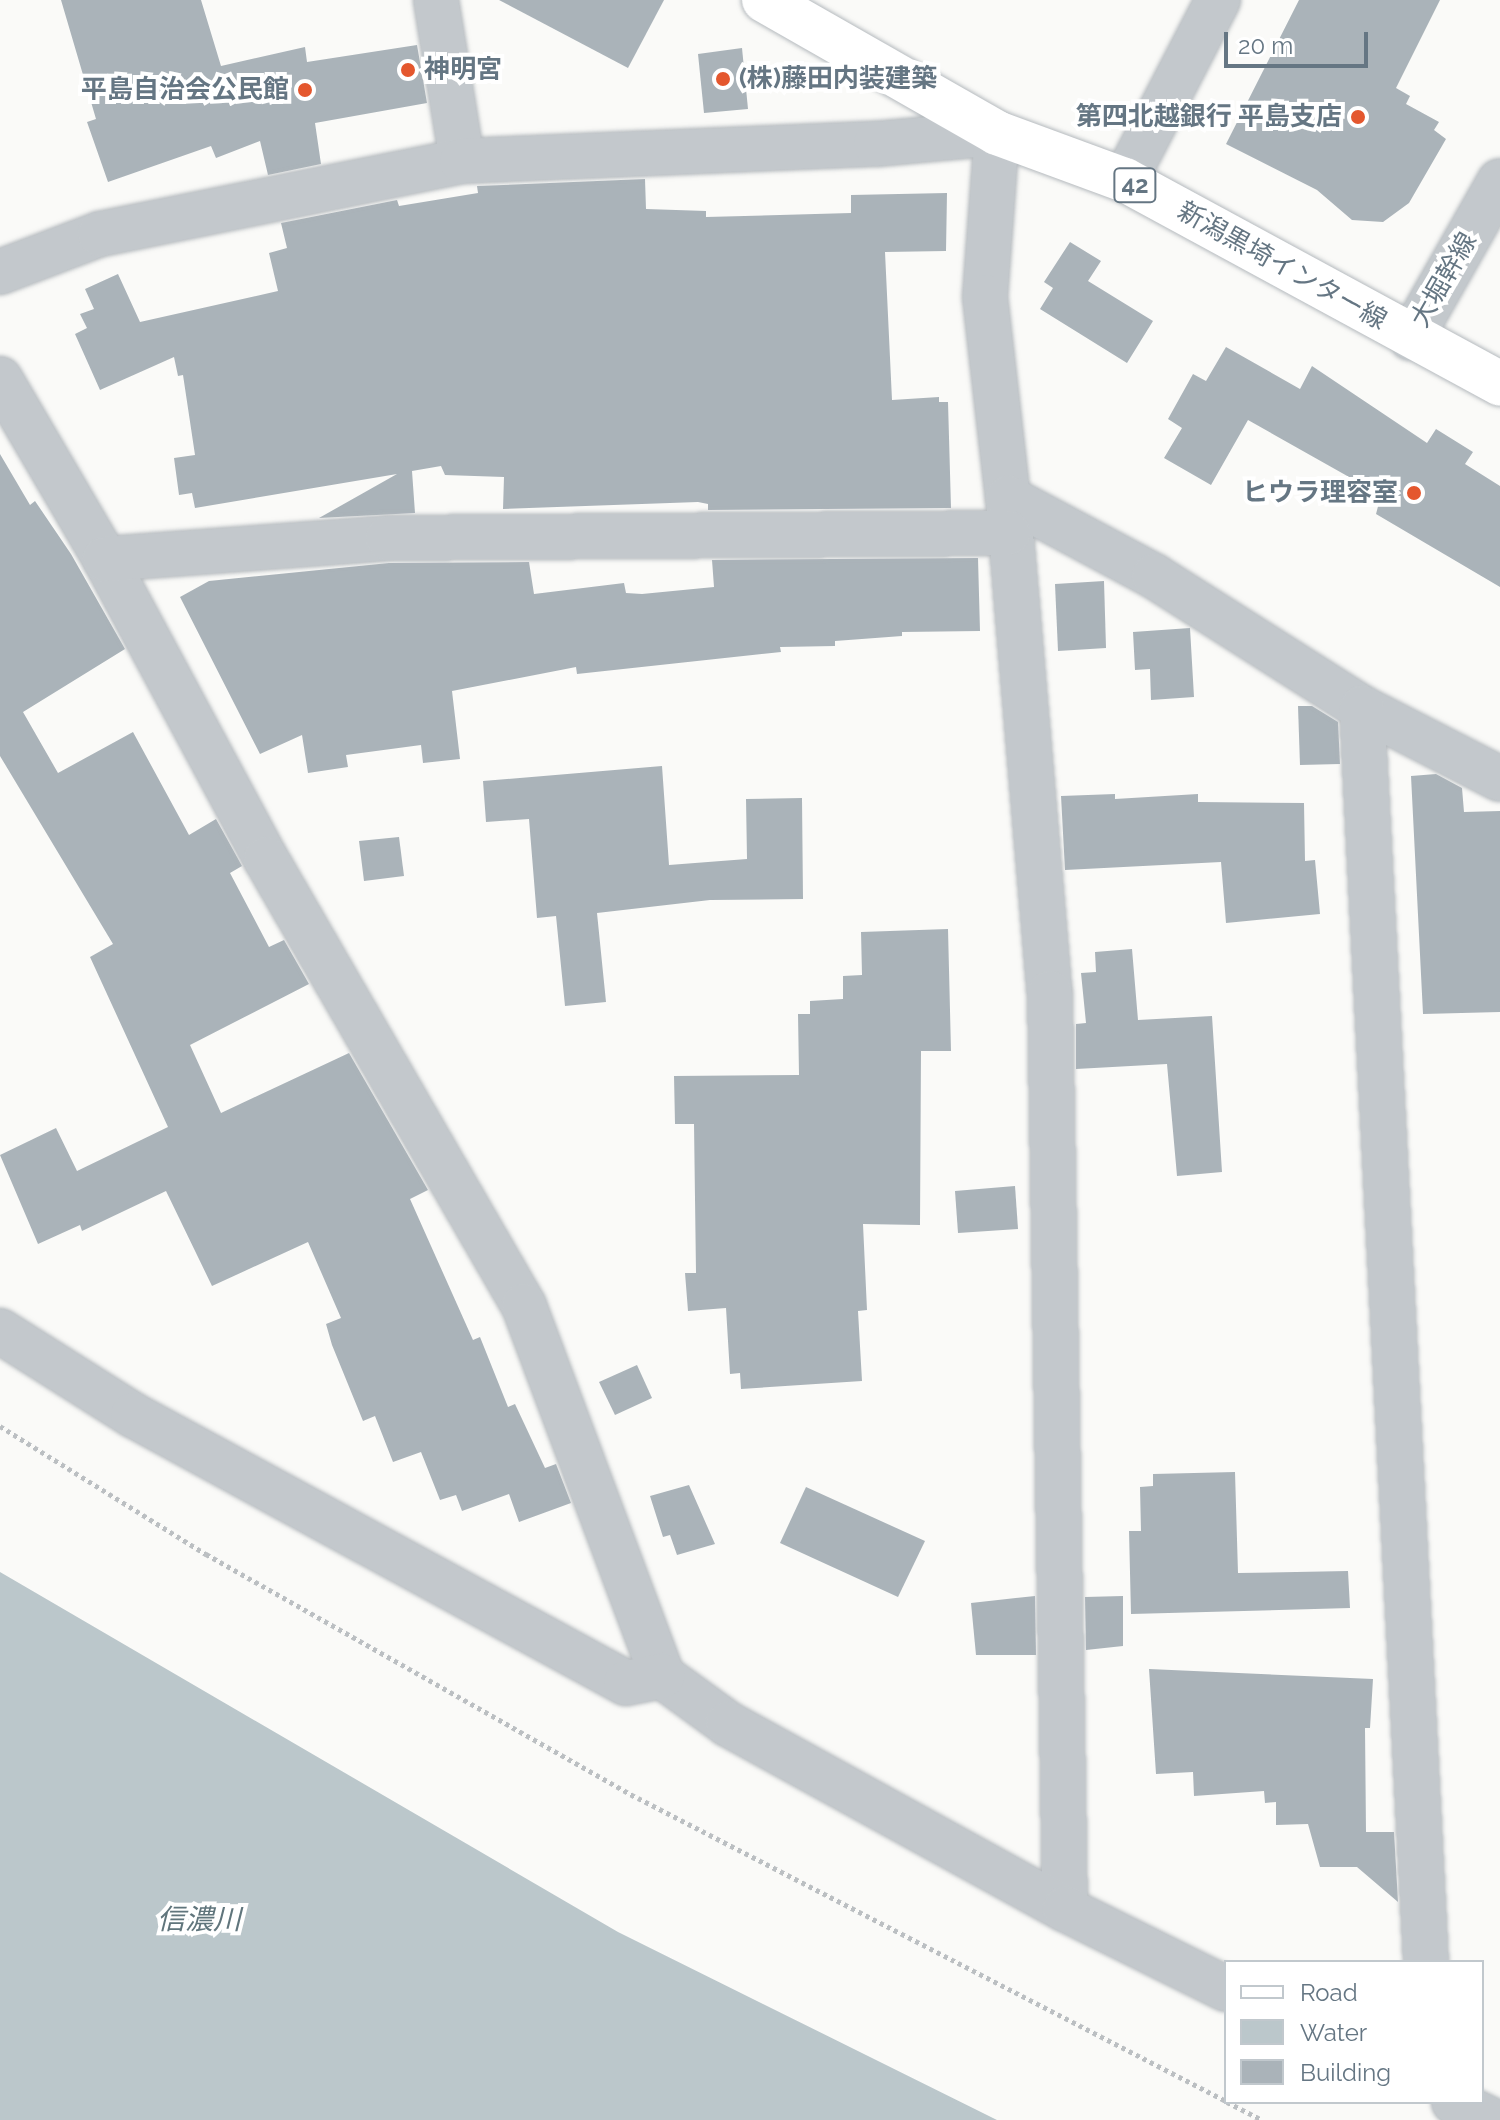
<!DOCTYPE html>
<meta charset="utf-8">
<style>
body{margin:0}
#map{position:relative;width:1500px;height:2120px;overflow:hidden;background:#fafaf8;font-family:Raleway,"Noto Sans JP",sans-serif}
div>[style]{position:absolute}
.water>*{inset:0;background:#bbc7cb}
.building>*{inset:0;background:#aab3b9}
.path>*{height:5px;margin-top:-2.5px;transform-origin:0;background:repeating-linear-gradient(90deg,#bbbfc2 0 4px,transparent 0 8px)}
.roads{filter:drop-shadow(0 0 2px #b5babe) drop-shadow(0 0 2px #b5babe)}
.minor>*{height:44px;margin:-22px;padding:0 22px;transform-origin:22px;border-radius:22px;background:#c3c8cc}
.major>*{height:44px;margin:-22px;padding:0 22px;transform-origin:22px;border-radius:22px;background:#fff}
.dots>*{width:22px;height:22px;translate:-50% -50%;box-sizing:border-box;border:4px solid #fff;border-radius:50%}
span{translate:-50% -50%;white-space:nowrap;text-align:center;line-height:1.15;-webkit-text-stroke:8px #fff;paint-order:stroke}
.shield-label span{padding:2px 6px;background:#fff;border:2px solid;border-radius:6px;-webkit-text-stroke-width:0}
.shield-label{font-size:24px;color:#657683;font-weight:700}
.poi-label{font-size:26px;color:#657683;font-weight:700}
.left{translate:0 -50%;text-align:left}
.right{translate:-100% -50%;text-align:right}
.street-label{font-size:26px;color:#657683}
.water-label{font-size:28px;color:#60757c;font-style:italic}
.legend{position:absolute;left:1224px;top:1960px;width:260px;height:144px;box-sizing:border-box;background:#fff;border:2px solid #c1c8cd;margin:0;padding:10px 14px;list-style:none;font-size:24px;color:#657683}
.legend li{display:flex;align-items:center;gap:16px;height:40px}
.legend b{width:40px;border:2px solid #c1c8cd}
.scale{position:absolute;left:1224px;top:32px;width:144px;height:36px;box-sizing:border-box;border:4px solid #657683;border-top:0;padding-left:10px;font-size:24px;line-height:28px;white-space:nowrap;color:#657683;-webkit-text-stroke:6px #fff;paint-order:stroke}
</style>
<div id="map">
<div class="water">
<i style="clip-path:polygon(0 1572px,618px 1932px,997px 2120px,0 2120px)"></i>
</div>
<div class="building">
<i style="clip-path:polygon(61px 0,201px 0,221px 66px,305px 47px,307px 62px,417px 45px,427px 103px,315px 123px,321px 164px,268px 175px,260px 141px,216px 158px,211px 146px,108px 182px,87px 122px,96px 119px)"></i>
<i style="clip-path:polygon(499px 0,664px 0,628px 68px)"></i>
<i style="clip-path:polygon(1299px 0,1440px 0,1396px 88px,1410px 96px,1406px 104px,1439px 122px,1434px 130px,1446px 139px,1409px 203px,1383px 222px,1352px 220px,1317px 190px,1226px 144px)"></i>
<i style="clip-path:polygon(742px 48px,748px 109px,704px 113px,698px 54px)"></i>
<i style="clip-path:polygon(645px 179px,646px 209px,706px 211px,706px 217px,851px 213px,851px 195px,947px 193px,946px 251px,885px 252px,892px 400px,939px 397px,939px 402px,948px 402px,951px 508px,708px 510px,708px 504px,698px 502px,503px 509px,504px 477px,445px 475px,441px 466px,412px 471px,415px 513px,319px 518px,397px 474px,195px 508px,192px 493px,179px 495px,174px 458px,195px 455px,183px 375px,178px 376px,174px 357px,100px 390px,75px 334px,87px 328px,80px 314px,94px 309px,85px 289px,118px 274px,140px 322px,278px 291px,269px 253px,287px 248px,281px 223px,397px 200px,399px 206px,478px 193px,477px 186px)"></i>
<i style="clip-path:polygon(1070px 242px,1101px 261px,1088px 281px,1153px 321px,1127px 363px,1040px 309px,1053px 288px,1044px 282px)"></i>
<i style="clip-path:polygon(1226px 347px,1300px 389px,1312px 366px,1427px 443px,1436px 429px,1473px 452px,1465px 464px,1500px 486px,1500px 587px,1376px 514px,1381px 495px,1248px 420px,1211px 485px,1164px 458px,1182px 428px,1168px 419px,1193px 374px,1206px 381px)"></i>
<i style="clip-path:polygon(0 454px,30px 505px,35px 501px,71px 554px,125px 649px,23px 712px,58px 773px,133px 732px,189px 835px,216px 819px,242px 866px,230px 873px,269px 947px,284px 940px,309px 984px,190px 1045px,221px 1113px,349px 1053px,428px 1190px,410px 1199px,473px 1340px,480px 1337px,508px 1407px,515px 1404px,545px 1468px,556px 1464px,571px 1503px,519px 1522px,509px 1494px,462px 1511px,456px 1495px,440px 1500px,421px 1452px,393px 1462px,375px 1416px,363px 1421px,332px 1345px,326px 1324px,341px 1318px,308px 1242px,212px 1286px,166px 1191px,82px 1231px,80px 1225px,38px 1244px,0 1155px,56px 1128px,77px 1171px,168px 1127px,90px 957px,113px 944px,0 756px)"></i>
<i style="clip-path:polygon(978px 558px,980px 631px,902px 632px,902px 636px,835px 641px,835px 646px,780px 647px,781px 652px,577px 674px,576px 667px,452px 691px,460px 759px,423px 763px,421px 745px,346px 755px,348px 767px,308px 773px,302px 735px,260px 754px,180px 597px,209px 581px,389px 563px,529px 562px,534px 594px,624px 583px,626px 593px,642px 594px,714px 587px,712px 560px)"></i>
<i style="clip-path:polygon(1104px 581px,1106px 648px,1058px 651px,1055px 584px)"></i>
<i style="clip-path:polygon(1190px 628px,1194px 697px,1151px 700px,1150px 669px,1135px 670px,1133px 632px)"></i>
<i style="clip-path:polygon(1298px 706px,1312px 706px,1338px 722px,1340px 764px,1300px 765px)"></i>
<i style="clip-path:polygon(662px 766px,669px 865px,747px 859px,746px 799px,802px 798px,803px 899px,710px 900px,597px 913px,606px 1002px,565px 1006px,556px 916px,537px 918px,529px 819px,486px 822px,483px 781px)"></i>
<i style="clip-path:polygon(1436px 774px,1462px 788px,1464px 812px,1500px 811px,1500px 1012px,1423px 1014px,1411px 776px)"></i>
<i style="clip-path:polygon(1115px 794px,1115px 799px,1198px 794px,1198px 802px,1304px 803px,1305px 861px,1315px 860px,1320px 914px,1226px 923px,1221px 862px,1065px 870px,1061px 796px)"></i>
<i style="clip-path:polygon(399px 837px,404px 876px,364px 881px,359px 841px)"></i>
<i style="clip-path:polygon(948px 929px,951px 1051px,921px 1051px,920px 1225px,863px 1224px,867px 1310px,858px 1311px,862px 1381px,741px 1389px,740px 1373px,730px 1374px,726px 1308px,688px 1311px,685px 1273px,696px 1273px,694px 1124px,675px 1124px,674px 1076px,799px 1075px,798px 1014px,810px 1014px,810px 1001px,843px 999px,843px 976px,862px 975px,861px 932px)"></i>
<i style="clip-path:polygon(1132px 949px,1138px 1020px,1212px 1016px,1222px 1172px,1177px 1176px,1167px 1064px,1076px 1069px,1076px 1024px,1086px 1023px,1081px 973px,1096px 972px,1095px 952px)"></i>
<i style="clip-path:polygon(1015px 1186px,1018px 1229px,958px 1233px,955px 1191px)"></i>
<i style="clip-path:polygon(637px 1365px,652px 1398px,615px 1415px,599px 1382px)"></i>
<i style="clip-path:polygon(1235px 1472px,1238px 1573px,1348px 1571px,1350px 1608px,1131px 1614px,1129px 1531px,1141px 1531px,1140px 1487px,1153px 1486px,1153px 1474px)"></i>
<i style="clip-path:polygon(689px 1485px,715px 1544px,677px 1555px,670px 1535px,663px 1537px,650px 1496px)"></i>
<i style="clip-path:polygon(806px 1487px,925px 1541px,898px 1597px,780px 1543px)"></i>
<i style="clip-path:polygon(1035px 1596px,1036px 1655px,976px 1655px,971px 1603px)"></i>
<i style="clip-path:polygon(1123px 1596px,1123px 1646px,1086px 1650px,1085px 1597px)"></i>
<i style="clip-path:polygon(1149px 1669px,1373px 1679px,1370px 1728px,1365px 1728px,1366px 1832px,1394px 1832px,1398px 1902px,1357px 1867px,1320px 1867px,1308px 1824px,1276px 1825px,1276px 1802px,1265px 1803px,1264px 1791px,1194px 1796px,1193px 1772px,1156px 1774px)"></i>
</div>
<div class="path">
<i style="left:0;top:1426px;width:243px;rotate:31.9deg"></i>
<i style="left:206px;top:1554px;width:496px;rotate:29.5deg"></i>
<i style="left:638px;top:1798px;width:661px;rotate:27.26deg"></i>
<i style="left:1227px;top:2102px;width:39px;rotate:27deg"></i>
</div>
<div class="roads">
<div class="minor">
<i style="left:436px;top:0;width:163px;rotate:80.8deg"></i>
<i style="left:1125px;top:180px;width:203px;rotate:-62.7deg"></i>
<i style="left:0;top:272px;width:107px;rotate:-20.8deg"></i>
<i style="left:100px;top:234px;width:369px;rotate:-11.4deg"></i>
<i style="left:462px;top:161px;width:414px;rotate:-2.4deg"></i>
<i style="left:876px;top:144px;width:121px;rotate:-5.2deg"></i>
<i style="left:997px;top:133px;width:164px;rotate:94.2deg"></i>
<i style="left:985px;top:297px;width:202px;rotate:83.5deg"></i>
<i style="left:1008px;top:498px;width:497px;rotate:85.2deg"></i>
<i style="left:1050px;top:993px;width:916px;rotate:89.06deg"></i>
<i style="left:1411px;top:338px;width:180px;rotate:-60.5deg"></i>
<i style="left:0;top:379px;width:208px;rotate:59.7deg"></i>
<i style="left:105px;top:559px;width:340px;rotate:61.8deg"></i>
<i style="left:266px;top:859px;width:516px;rotate:60.01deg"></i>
<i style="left:524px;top:1306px;width:395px;rotate:69.5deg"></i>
<i style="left:662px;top:1676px;width:82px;rotate:36deg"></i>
<i style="left:728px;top:1724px;width:384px;rotate:28.8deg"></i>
<i style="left:1065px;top:1909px;width:180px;rotate:26.4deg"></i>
<i style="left:1008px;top:498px;width:166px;rotate:28.1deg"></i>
<i style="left:1154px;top:576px;width:246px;rotate:32.4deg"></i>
<i style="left:1362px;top:708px;width:155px;rotate:27.2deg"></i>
<i style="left:105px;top:559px;width:284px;rotate:-4.2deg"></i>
<i style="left:388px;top:538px;width:620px;rotate:-0.46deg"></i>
<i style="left:1362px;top:708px;width:1256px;rotate:87.08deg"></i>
<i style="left:0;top:1331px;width:157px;rotate:32.3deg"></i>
<i style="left:133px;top:1415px;width:561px;rotate:28.53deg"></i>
<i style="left:626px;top:1683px;width:37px;rotate:-11deg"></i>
<i style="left:1454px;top:2102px;width:41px;rotate:25.9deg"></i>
</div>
<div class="major">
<i style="left:764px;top:0;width:268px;rotate:29.7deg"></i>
<i style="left:997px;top:133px;width:136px;rotate:20.2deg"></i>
<i style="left:1125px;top:180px;width:427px;rotate:28.5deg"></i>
</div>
</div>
<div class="dots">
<i style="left:408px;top:70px;background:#e4572e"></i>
<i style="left:723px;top:79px;background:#e4572e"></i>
<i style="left:305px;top:90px;background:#e4572e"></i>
<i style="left:1358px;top:117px;background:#e4572e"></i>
<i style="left:1414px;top:493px;background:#e4572e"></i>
</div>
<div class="shield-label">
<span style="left:1135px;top:185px">42</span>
</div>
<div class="poi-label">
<span class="left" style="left:424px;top:70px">神明宮</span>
<span class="left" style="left:739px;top:79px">(株)藤田内装建築</span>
<span class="right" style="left:289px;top:90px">平島自治会公民館</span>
<span class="right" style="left:1342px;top:117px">第四北越銀行 平島支店</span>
<span class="right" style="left:1398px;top:493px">ヒウラ理容室</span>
</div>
<div class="street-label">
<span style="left:1282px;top:266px;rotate:29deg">新潟黒埼インター線</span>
<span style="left:1444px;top:280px;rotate:-60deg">大堀幹線</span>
</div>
<div class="water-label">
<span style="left:199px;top:1920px">信濃川</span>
</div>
<ul class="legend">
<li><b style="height:10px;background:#fff"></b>Road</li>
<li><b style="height:22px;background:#bbc7cb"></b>Water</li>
<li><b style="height:22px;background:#aab3b9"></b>Building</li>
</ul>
<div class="scale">20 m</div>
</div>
